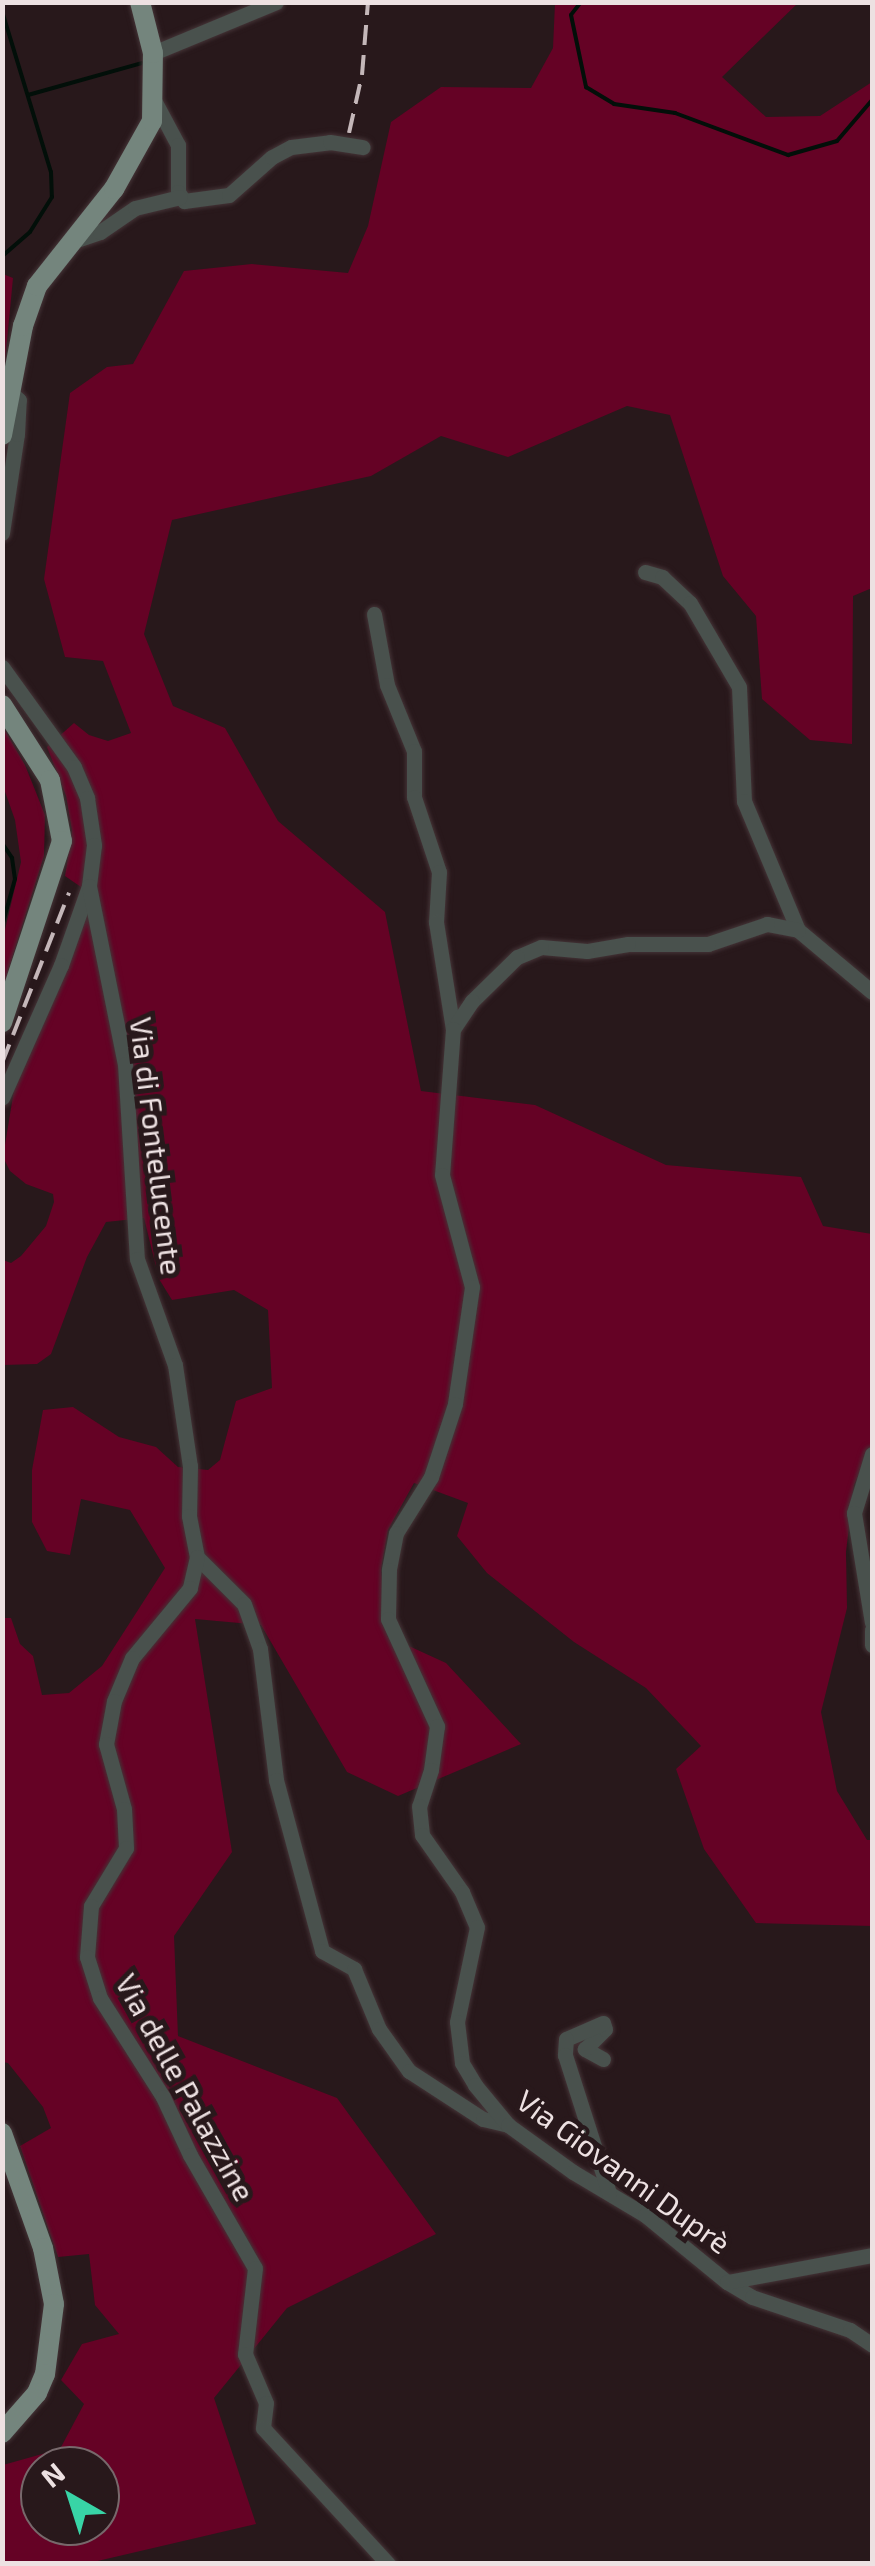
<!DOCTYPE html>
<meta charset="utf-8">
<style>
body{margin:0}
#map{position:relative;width:875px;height:2566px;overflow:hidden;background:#28181b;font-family:"Exo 2",sans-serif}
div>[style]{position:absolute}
.green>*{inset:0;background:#650225}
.stream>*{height:4px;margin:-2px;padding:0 2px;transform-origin:2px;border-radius:2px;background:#020f09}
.roads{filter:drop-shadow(0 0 2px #443437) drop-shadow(0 0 2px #443437)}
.minor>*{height:15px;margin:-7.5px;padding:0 7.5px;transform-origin:7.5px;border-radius:7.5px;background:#49514d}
.major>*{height:20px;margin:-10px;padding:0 10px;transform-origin:10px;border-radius:10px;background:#74857d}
.rail>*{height:4px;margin-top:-2px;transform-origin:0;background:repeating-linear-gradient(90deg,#c4b7b9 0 20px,transparent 0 30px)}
span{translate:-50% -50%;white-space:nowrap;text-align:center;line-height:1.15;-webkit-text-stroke:10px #28181b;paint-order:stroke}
.street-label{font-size:30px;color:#ede1e2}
.frame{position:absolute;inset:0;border:5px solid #ede1e2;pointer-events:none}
.north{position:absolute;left:20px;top:2446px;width:100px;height:100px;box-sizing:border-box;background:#28181b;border:2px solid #77686b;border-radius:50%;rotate:321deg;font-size:28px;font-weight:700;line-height:40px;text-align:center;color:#ede1e2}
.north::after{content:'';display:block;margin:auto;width:35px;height:45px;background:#38d4a6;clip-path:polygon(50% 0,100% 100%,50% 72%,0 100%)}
</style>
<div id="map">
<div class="green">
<i style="clip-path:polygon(evenodd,555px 3px,798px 3px,722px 77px,766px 117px,820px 116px,872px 82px,872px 588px,853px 596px,852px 744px,810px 740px,762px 699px,756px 616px,723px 576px,670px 415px,627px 406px,508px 457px,441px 436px,371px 476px,172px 520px,144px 634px,173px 706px,225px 728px,278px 821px,385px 912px,421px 1091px,535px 1105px,666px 1165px,801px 1177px,823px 1226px,872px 1234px,872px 1444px,854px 1485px,846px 1552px,847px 1608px,821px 1712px,837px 1791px,867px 1840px,872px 1840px,872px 1926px,756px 1923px,704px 1849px,676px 1769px,701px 1746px,646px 1688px,574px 1642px,487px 1573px,457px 1536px,468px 1503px,414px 1483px,388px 1530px,381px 1569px,387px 1636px,446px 1663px,521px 1744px,398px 1796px,347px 1772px,261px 1625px,195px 1619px,232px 1852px,174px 1936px,178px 2036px,337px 2098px,436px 2234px,287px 2308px,214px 2398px,256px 2524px,89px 2563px,3px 2563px,3px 2465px,60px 2449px,84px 2404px,61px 2380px,82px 2344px,119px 2334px,95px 2305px,89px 2254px,58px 2257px,20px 2146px,51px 2128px,43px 2107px,8px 2063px,3px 2062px,2px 1618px,11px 1618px,20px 1644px,33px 1656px,42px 1695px,69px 1693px,102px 1666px,165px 1568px,130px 1510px,81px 1499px,70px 1555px,47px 1551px,32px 1522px,32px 1470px,43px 1410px,73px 1407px,119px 1437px,156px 1447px,178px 1467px,208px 1470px,220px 1460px,236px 1401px,272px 1388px,268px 1310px,234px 1290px,172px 1300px,159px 1279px,144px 1218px,106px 1222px,87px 1257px,51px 1354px,37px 1364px,3px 1365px,3px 1260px,11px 1263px,21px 1256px,46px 1226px,54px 1202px,53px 1194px,26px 1184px,10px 1171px,3px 1157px,14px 1090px,81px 887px,65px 876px,72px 831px,66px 796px,47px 747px,74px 723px,89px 735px,108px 741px,131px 733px,103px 661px,65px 657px,44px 579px,70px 393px,107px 367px,133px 364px,184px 271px,252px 264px,348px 273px,368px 226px,391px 122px,441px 87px,531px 88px,553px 48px,555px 3px,40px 2466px,100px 2466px,100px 2526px,40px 2526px,40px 2466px)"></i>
<i style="clip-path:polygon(3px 274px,13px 278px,3px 383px)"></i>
<i style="clip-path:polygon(3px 727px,25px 765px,45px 815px,44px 856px,3px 987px,3px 938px,21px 862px,15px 820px,3px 786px)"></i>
</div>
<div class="stream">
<i style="left:581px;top:2px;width:16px;rotate:128deg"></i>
<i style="left:571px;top:15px;width:74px;rotate:78.2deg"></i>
<i style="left:586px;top:87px;width:33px;rotate:31deg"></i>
<i style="left:614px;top:104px;width:62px;rotate:8.4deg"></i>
<i style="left:675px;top:113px;width:121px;rotate:20.4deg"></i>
<i style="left:788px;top:155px;width:51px;rotate:-15.9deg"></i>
<i style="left:837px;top:141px;width:54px;rotate:-49.5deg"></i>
<i style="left:2px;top:11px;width:168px;rotate:73.1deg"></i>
<i style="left:51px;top:172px;width:25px;rotate:88deg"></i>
<i style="left:52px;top:197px;width:41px;rotate:122.2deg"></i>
<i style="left:30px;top:232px;width:37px;rotate:139deg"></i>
<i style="left:28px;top:95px;width:118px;rotate:-15.7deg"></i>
<i style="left:2px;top:843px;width:18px;rotate:56deg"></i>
<i style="left:12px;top:858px;width:21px;rotate:82deg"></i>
<i style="left:15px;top:879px;width:49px;rotate:105.5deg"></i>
<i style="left:2px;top:2341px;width:44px;rotate:90deg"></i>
</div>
<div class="roads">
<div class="minor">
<i style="left:153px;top:53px;width:133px;rotate:-22.5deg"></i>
<i style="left:155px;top:102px;width:49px;rotate:61.9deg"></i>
<i style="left:178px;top:145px;width:47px;rotate:90deg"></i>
<i style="left:178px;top:192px;width:11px;rotate:56deg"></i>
<i style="left:184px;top:201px;width:45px;rotate:-7.6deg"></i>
<i style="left:229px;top:195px;width:57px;rotate:-41.5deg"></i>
<i style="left:272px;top:157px;width:21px;rotate:-28deg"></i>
<i style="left:291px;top:147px;width:39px;rotate:-7deg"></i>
<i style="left:330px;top:142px;width:33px;rotate:9deg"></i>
<i style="left:71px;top:242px;width:31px;rotate:-19deg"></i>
<i style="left:100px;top:232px;width:42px;rotate:-34.4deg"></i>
<i style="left:135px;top:208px;width:46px;rotate:-13.7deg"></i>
<i style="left:2px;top:533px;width:100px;rotate:-81.4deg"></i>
<i style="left:17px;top:434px;width:34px;rotate:-87deg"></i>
<i style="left:19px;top:400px;width:12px;rotate:-138deg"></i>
<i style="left:645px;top:572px;width:18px;rotate:16deg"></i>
<i style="left:662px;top:577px;width:38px;rotate:43deg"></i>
<i style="left:690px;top:603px;width:97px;rotate:59.7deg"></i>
<i style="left:739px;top:687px;width:114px;rotate:87.5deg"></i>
<i style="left:744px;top:801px;width:140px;rotate:67.3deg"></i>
<i style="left:374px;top:614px;width:72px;rotate:79.6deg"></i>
<i style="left:387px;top:685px;width:71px;rotate:67.8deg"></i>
<i style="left:414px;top:751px;width:46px;rotate:90deg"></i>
<i style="left:414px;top:797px;width:79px;rotate:71.6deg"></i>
<i style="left:439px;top:872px;width:50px;rotate:93.4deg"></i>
<i style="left:436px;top:922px;width:108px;rotate:81deg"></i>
<i style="left:2px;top:667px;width:123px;rotate:54.2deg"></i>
<i style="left:74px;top:767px;width:34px;rotate:67deg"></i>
<i style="left:87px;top:798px;width:48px;rotate:81.5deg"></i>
<i style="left:94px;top:845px;width:41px;rotate:97deg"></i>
<i style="left:89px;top:886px;width:84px;rotate:109.5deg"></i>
<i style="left:61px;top:965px;width:145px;rotate:113.9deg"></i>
<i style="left:89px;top:886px;width:182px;rotate:78.6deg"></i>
<i style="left:125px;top:1064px;width:195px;rotate:86.5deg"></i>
<i style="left:137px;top:1259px;width:113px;rotate:70.3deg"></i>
<i style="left:175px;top:1365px;width:102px;rotate:81.6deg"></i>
<i style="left:190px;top:1466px;width:50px;rotate:91.1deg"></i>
<i style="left:189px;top:1516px;width:42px;rotate:79deg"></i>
<i style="left:197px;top:1557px;width:66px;rotate:45deg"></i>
<i style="left:244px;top:1604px;width:48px;rotate:70.4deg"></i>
<i style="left:260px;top:1649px;width:132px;rotate:83deg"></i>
<i style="left:276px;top:1780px;width:177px;rotate:74.9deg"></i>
<i style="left:322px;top:1951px;width:37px;rotate:29deg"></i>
<i style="left:354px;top:1969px;width:65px;rotate:67.4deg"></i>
<i style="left:379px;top:2029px;width:52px;rotate:54.5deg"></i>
<i style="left:409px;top:2071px;width:88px;rotate:33deg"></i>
<i style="left:483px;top:2119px;width:26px;rotate:13deg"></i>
<i style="left:872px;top:992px;width:97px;rotate:-140deg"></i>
<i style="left:798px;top:930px;width:32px;rotate:-169deg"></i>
<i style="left:767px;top:924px;width:62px;rotate:161.3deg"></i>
<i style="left:708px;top:944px;width:80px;rotate:180deg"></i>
<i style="left:628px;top:944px;width:42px;rotate:170.3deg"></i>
<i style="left:587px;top:951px;width:46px;rotate:-175deg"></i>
<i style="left:541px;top:947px;width:26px;rotate:157deg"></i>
<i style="left:517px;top:957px;width:63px;rotate:135.6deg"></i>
<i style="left:472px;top:1001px;width:34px;rotate:124deg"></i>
<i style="left:453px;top:1029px;width:146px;rotate:94.3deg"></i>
<i style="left:442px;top:1175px;width:116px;rotate:75deg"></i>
<i style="left:472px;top:1287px;width:118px;rotate:98.3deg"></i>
<i style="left:455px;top:1404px;width:77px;rotate:108.2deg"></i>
<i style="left:431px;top:1477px;width:66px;rotate:122deg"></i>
<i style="left:396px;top:1533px;width:38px;rotate:101deg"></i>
<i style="left:389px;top:1570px;width:49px;rotate:91.2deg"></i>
<i style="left:388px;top:1619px;width:118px;rotate:65.4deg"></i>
<i style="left:437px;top:1726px;width:44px;rotate:97.8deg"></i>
<i style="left:431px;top:1770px;width:38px;rotate:108deg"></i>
<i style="left:419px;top:1806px;width:29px;rotate:84deg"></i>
<i style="left:422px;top:1835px;width:70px;rotate:54.9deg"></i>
<i style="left:462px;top:1892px;width:38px;rotate:67deg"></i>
<i style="left:477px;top:1927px;width:97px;rotate:101.9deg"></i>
<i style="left:457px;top:2022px;width:41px;rotate:83deg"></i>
<i style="left:462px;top:2063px;width:26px;rotate:59deg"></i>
<i style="left:475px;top:2085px;width:52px;rotate:50.5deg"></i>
<i style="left:508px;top:2125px;width:80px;rotate:35.9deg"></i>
<i style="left:573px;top:2172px;width:84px;rotate:30.8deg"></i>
<i style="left:645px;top:2215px;width:106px;rotate:39.3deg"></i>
<i style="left:727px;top:2282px;width:29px;rotate:31deg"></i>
<i style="left:752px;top:2297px;width:103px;rotate:18.6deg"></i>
<i style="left:850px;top:2330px;width:27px;rotate:34deg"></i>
<i style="left:872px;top:1454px;width:62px;rotate:107deg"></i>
<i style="left:854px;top:1513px;width:111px;rotate:80.7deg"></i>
<i style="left:197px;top:1557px;width:32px;rotate:103deg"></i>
<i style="left:190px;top:1588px;width:91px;rotate:129.6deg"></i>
<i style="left:132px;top:1658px;width:47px;rotate:112.7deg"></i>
<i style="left:114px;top:1701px;width:44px;rotate:100.5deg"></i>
<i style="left:106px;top:1744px;width:67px;rotate:74.5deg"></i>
<i style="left:124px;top:1809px;width:39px;rotate:87deg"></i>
<i style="left:126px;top:1848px;width:68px;rotate:121.1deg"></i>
<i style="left:91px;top:1906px;width:51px;rotate:94.5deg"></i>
<i style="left:87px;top:1957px;width:43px;rotate:72.4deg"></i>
<i style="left:100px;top:1998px;width:117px;rotate:57.5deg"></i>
<i style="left:163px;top:2097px;width:64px;rotate:65deg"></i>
<i style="left:190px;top:2155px;width:130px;rotate:60.1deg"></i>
<i style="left:255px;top:2268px;width:87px;rotate:96.6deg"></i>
<i style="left:245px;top:2354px;width:53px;rotate:66.8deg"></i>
<i style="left:266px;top:2403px;width:25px;rotate:97deg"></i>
<i style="left:263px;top:2428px;width:185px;rotate:47.4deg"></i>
<i style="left:872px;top:1630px;width:15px;rotate:90deg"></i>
<i style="left:603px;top:2059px;width:21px;rotate:-151deg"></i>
<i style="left:585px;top:2049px;width:28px;rotate:-45deg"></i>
<i style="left:605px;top:2029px;width:6px;rotate:-108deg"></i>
<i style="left:603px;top:2023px;width:40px;rotate:156.6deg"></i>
<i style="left:566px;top:2039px;width:16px;rotate:94deg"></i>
<i style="left:565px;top:2055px;width:145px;rotate:72.3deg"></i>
<i style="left:727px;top:2282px;width:147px;rotate:-10.5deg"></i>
</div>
<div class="major">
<i style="left:2px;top:435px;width:111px;rotate:-79.1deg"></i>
<i style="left:23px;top:326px;width:42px;rotate:-70.7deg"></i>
<i style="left:37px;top:286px;width:124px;rotate:-51.6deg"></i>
<i style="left:114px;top:189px;width:78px;rotate:-60.8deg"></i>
<i style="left:152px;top:121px;width:68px;rotate:-89.2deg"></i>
<i style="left:153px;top:53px;width:53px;rotate:-104.3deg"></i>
<i style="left:2px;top:705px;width:89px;rotate:57.4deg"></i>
<i style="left:50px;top:780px;width:62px;rotate:78.9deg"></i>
<i style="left:62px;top:841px;width:191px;rotate:108.3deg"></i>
<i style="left:2px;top:2133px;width:122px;rotate:70.4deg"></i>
<i style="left:43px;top:2248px;width:57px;rotate:78.9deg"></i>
<i style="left:54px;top:2304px;width:71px;rotate:97.3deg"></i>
<i style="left:45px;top:2374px;width:21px;rotate:113deg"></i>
<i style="left:37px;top:2393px;width:53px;rotate:131.2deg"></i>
</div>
</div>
<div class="rail">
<i style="left:349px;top:133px;width:59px;rotate:-77.4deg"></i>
<i style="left:362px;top:75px;width:73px;rotate:-85.3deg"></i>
<i style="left:2px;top:1063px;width:183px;rotate:-68.5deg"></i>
</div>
<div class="street-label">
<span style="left:157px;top:1146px;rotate:83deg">Via di Fontelucente</span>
<span style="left:186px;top:2087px;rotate:61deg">Via delle Palazzine</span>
<span style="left:624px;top:2171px;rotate:36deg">Via Giovanni Duprè</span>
</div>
<div class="frame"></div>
<div class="north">N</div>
</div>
